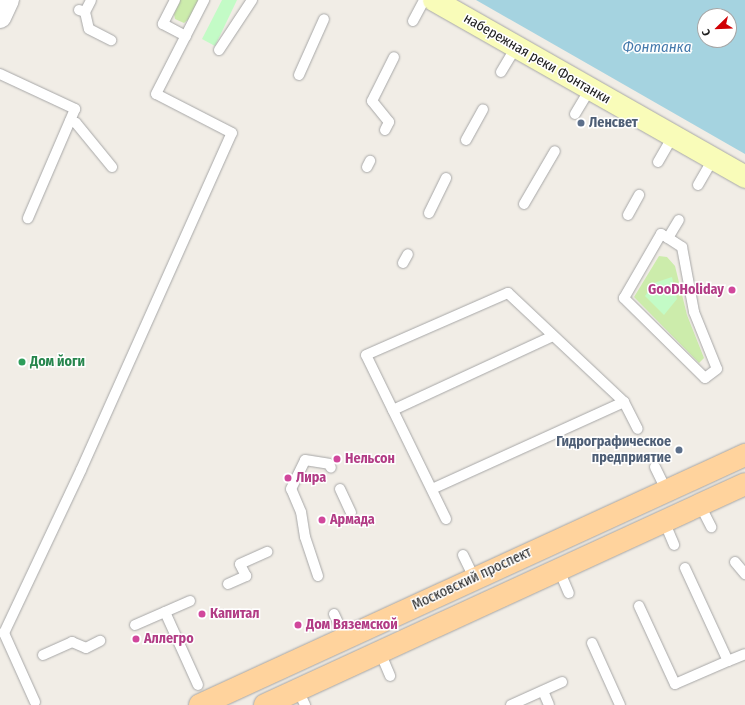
<!DOCTYPE html>
<meta charset="utf-8">
<style>
body{margin:0}
#map{position:relative;width:745px;height:705px;overflow:hidden;background:#f1ede6;font-family:"Fira Sans Condensed",sans-serif}
div>[style]{position:absolute}
.grass>*{inset:0;background:#ccecab}
.park>*{inset:0;background:#c3fbc6}
.water>*{inset:0;background:#a5d3e0}
.roads{filter:drop-shadow(0 0 1px #a7a7a7) drop-shadow(0 0 1px #a7a7a7)}
.service>*{height:10px;margin:-5px;padding:0 5px;transform-origin:5px;border-radius:5px;background:#fff}
.tertiary>*{height:22px;margin:-11px;padding:0 11px;transform-origin:11px;border-radius:11px;background:#fff}
.secondary>*{height:22px;margin:-11px;padding:0 11px;transform-origin:11px;border-radius:11px;background:#f9fcb9}
.primary>*{height:22px;margin:-11px;padding:0 11px;transform-origin:11px;border-radius:11px;background:#ffd39d}
.dots>*{width:11px;height:11px;translate:-50% -50%;box-sizing:border-box;border:2px solid #fff;border-radius:50%}
span{translate:-50% -50%;white-space:nowrap;text-align:center;line-height:1.15;-webkit-text-stroke:3px #fff;paint-order:stroke}
.street-label{font-size:14px;color:#202020}
.service-label{font-size:14px;color:#4e5e75;font-weight:700}
.left{translate:0 -50%;text-align:left}
.right{translate:-100% -50%;text-align:right}
.hotel-label{font-size:14px;color:#b23c85;font-weight:700}
.leisure-label{font-size:14px;color:#27864d;font-weight:700}
.water-label{font-size:15px;color:#457aac;font-style:italic}
.north{position:absolute;left:697px;top:8px;width:40px;height:40px;box-sizing:border-box;background:#fff;border:1px solid #a6a6a6;border-radius:50%;rotate:247deg;font-size:11px;font-weight:700;line-height:16px;text-align:center;color:#202020}
.north::after{content:'';display:block;margin:auto;width:14px;height:18px;background:#d00004;clip-path:polygon(50% 0,100% 100%,50% 72%,0 100%)}
</style>
<div id="map">
<div class="grass">
<i style="clip-path:polygon(180px 0,199px 0,190px 18px,184px 23px,175px 19px,174px 14px)"></i>
<i style="clip-path:polygon(659px 256px,667px 257px,675px 266px,687px 315px,704px 358px,699px 363px,634px 297px)"></i>
</div>
<div class="park">
<i style="clip-path:polygon(222px 0,237px 0,215px 46px,202px 39px)"></i>
<i style="clip-path:polygon(672px 277px,677px 299px,664px 315px,645px 296px,654px 283px)"></i>
</div>
<div class="water">
<i style="clip-path:polygon(evenodd,476px 0,745px 0,745px 154px,588px 64px,476px 0,705px 16px,729px 16px,729px 40px,705px 40px,705px 16px)"></i>
</div>
<div class="roads">
<div class="service">
<i style="left:175px;top:0;width:27px;rotate:117deg"></i>
<i style="left:163px;top:24px;width:26px;rotate:28deg"></i>
<i style="left:79px;top:10px;width:6px;rotate:18deg"></i>
<i style="left:85px;top:12px;width:13px;rotate:-63deg"></i>
<i style="left:85px;top:12px;width:17px;rotate:77deg"></i>
<i style="left:89px;top:29px;width:25px;rotate:27deg"></i>
<i style="left:413px;top:21px;width:24px;rotate:-62deg"></i>
<i style="left:219px;top:50px;width:60px;rotate:-56.6deg"></i>
<i style="left:501px;top:72px;width:29px;rotate:-59deg"></i>
<i style="left:0;top:74px;width:83px;rotate:25deg"></i>
<i style="left:75px;top:109px;width:119px;rotate:113.3deg"></i>
<i style="left:299px;top:75px;width:61px;rotate:-65.9deg"></i>
<i style="left:575px;top:114px;width:29px;rotate:-59deg"></i>
<i style="left:70px;top:121px;width:6px;rotate:18deg"></i>
<i style="left:76px;top:123px;width:57px;rotate:50.7deg"></i>
<i style="left:385px;top:130px;width:9px;rotate:-63deg"></i>
<i style="left:389px;top:122px;width:27px;rotate:-129deg"></i>
<i style="left:372px;top:101px;width:49px;rotate:-63.4deg"></i>
<i style="left:466px;top:140px;width:35px;rotate:-61deg"></i>
<i style="left:658px;top:162px;width:30px;rotate:-60deg"></i>
<i style="left:367px;top:167px;width:7px;rotate:-63deg"></i>
<i style="left:698px;top:185px;width:30px;rotate:-60deg"></i>
<i style="left:524px;top:204px;width:61px;rotate:-59.7deg"></i>
<i style="left:429px;top:213px;width:39px;rotate:-64deg"></i>
<i style="left:628px;top:215px;width:23px;rotate:-61deg"></i>
<i style="left:668px;top:238px;width:17px;rotate:33deg"></i>
<i style="left:682px;top:247px;width:66px;rotate:79.5deg"></i>
<i style="left:694px;top:312px;width:61px;rotate:68deg"></i>
<i style="left:717px;top:369px;width:15px;rotate:143deg"></i>
<i style="left:705px;top:378px;width:114px;rotate:-135.4deg"></i>
<i style="left:624px;top:298px;width:74px;rotate:-60deg"></i>
<i style="left:661px;top:234px;width:8px;rotate:30deg"></i>
<i style="left:668px;top:238px;width:21px;rotate:-59deg"></i>
<i style="left:403px;top:263px;width:10px;rotate:-61deg"></i>
<i style="left:393px;top:410px;width:176px;rotate:-24.8deg"></i>
<i style="left:655px;top:467px;width:25px;rotate:64deg"></i>
<i style="left:340px;top:489px;width:26px;rotate:65deg"></i>
<i style="left:432px;top:489px;width:211px;rotate:-24.4deg"></i>
<i style="left:700px;top:505px;width:25px;rotate:63deg"></i>
<i style="left:446px;top:519px;width:182px;rotate:-116deg"></i>
<i style="left:366px;top:355px;width:155px;rotate:-23.6deg"></i>
<i style="left:508px;top:293px;width:159px;rotate:43.2deg"></i>
<i style="left:624px;top:402px;width:30px;rotate:63deg"></i>
<i style="left:664px;top:521px;width:26px;rotate:67deg"></i>
<i style="left:463px;top:555px;width:25px;rotate:64deg"></i>
<i style="left:735px;top:562px;width:16px;rotate:50deg"></i>
<i style="left:685px;top:568px;width:102px;rotate:65.2deg"></i>
<i style="left:728px;top:661px;width:18px;rotate:-22deg"></i>
<i style="left:559px;top:570px;width:25px;rotate:67deg"></i>
<i style="left:318px;top:576px;width:41px;rotate:-108.4deg"></i>
<i style="left:305px;top:537px;width:25px;rotate:-99deg"></i>
<i style="left:301px;top:512px;width:25px;rotate:-113deg"></i>
<i style="left:291px;top:489px;width:32px;rotate:-64deg"></i>
<i style="left:305px;top:460px;width:24px;rotate:9deg"></i>
<i style="left:329px;top:464px;width:4px;rotate:63deg"></i>
<i style="left:228px;top:584px;width:20px;rotate:-24deg"></i>
<i style="left:246px;top:576px;width:13px;rotate:-117deg"></i>
<i style="left:240px;top:564px;width:30px;rotate:-24deg"></i>
<i style="left:639px;top:606px;width:86px;rotate:65.2deg"></i>
<i style="left:675px;top:684px;width:58px;rotate:-23.5deg"></i>
<i style="left:165px;top:612px;width:80px;rotate:65.7deg"></i>
<i style="left:334px;top:614px;width:26px;rotate:65deg"></i>
<i style="left:135px;top:625px;width:60px;rotate:-23.6deg"></i>
<i style="left:592px;top:643px;width:68px;rotate:65.7deg"></i>
<i style="left:380px;top:652px;width:26px;rotate:67deg"></i>
<i style="left:43px;top:655px;width:32px;rotate:-24deg"></i>
<i style="left:72px;top:642px;width:15px;rotate:23deg"></i>
<i style="left:86px;top:648px;width:16px;rotate:-27deg"></i>
<i style="left:298px;top:690px;width:17px;rotate:65deg"></i>
<i style="left:543px;top:691px;width:15px;rotate:67deg"></i>
<i style="left:35px;top:702px;width:76px;rotate:-114.2deg"></i>
<i style="left:4px;top:633px;width:180px;rotate:-64.7deg"></i>
<i style="left:81px;top:470px;width:369px;rotate:-65.9deg"></i>
<i style="left:232px;top:133px;width:85px;rotate:-152.8deg"></i>
<i style="left:156px;top:94px;width:106px;rotate:-62.9deg"></i>
<i style="left:511px;top:705px;width:56px;rotate:-24.3deg"></i>
</div>
<div class="tertiary">
<i style="left:0;top:17px;width:19px;rotate:-65deg"></i>
</div>
<div class="secondary">
<i style="left:434px;top:0;width:358px;rotate:29.6deg"></i>
</div>
<div class="primary">
<i style="left:200px;top:705px;width:600px;rotate:-24.64deg"></i>
<i style="left:265px;top:705px;width:528px;rotate:-24.72deg"></i>
</div>
</div>
<div class="dots">
<i style="left:581px;top:123px;background:#5c6f8a"></i>
<i style="left:732px;top:290px;background:#d1479c"></i>
<i style="left:22px;top:362px;background:#2e9e5b"></i>
<i style="left:679px;top:450px;background:#5c6f8a"></i>
<i style="left:337px;top:459px;background:#d1479c"></i>
<i style="left:288px;top:478px;background:#d1479c"></i>
<i style="left:322px;top:520px;background:#d1479c"></i>
<i style="left:202px;top:614px;background:#d1479c"></i>
<i style="left:298px;top:625px;background:#d1479c"></i>
<i style="left:136px;top:639px;background:#d1479c"></i>
</div>
<div class="street-label">
<span style="left:537px;top:59px;rotate:30deg">набережная реки Фонтанки</span>
<span style="left:472px;top:579px;rotate:-25deg">Московский проспект</span>
</div>
<div class="service-label">
<span class="left" style="left:589px;top:123px">Ленсвет</span>
<span class="right" style="left:671px;top:450px">Гидрографическое<br>предприятие</span>
</div>
<div class="hotel-label">
<span class="right" style="left:724px;top:290px">GooDHoliday</span>
<span class="left" style="left:345px;top:459px">Нельсон</span>
<span class="left" style="left:296px;top:478px">Лира</span>
<span class="left" style="left:330px;top:520px">Армада</span>
<span class="left" style="left:210px;top:614px">Капитал</span>
<span class="left" style="left:306px;top:625px">Дом Вяземской</span>
<span class="left" style="left:144px;top:639px">Аллегро</span>
</div>
<div class="leisure-label">
<span class="left" style="left:30px;top:362px">Дом йоги</span>
</div>
<div class="water-label">
<span style="left:657px;top:48px">Фонтанка</span>
</div>
<div class="north">С</div>
</div>
